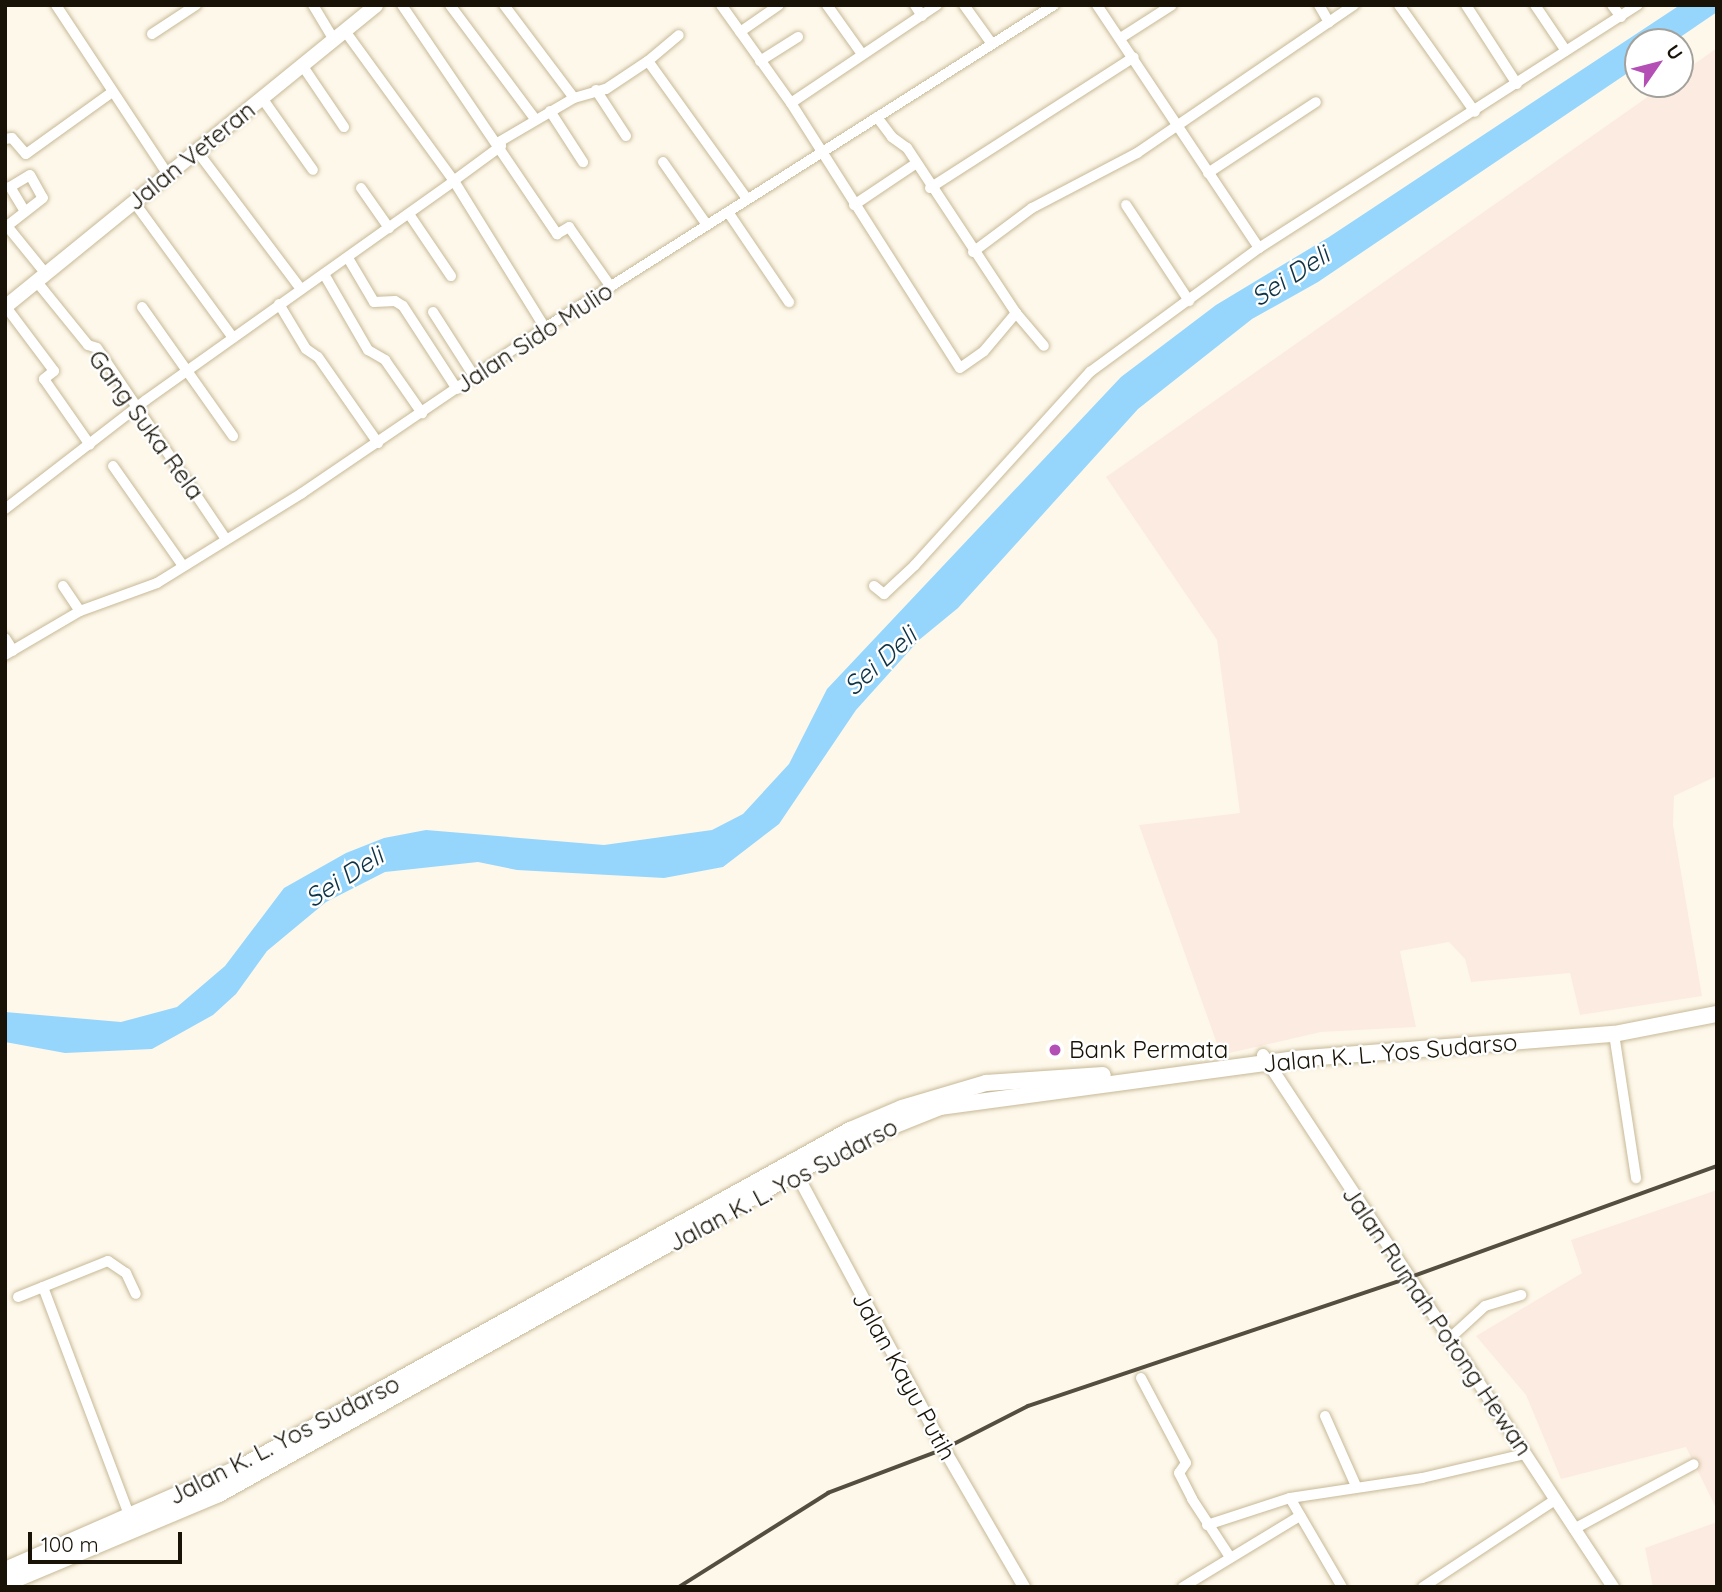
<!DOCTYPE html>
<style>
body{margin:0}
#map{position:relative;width:1722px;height:1592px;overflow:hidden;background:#fef8ea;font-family:Quicksand,sans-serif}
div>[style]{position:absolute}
.industrial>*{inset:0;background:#fcebe0}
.water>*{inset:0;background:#96d6fd}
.roads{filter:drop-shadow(0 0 2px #c7b997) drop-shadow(0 0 2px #c7b997)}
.minor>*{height:10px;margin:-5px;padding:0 5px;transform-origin:5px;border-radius:5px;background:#fff}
.tertiary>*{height:12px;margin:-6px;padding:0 6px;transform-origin:6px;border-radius:6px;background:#fff}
.primary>*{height:14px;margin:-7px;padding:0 7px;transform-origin:7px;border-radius:7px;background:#fff}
.trunk>*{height:16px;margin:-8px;padding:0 8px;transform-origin:8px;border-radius:8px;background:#fff}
.rail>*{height:3.5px;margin:-1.75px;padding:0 1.75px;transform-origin:1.75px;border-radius:1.75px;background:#544e41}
.dots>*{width:19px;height:19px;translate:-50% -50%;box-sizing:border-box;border:4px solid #fff;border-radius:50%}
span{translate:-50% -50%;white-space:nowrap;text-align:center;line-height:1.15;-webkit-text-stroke:5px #fff;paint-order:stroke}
.street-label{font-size:24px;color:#181306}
.poi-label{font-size:24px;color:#181306}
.left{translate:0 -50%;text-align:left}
.water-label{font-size:26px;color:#0d3346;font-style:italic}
.frame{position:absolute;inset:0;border:7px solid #181306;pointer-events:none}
.north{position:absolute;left:1624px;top:28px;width:70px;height:70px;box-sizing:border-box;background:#fff;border:2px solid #a3a19b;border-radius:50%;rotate:55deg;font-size:19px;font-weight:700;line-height:28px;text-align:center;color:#181306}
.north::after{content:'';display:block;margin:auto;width:24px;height:32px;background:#b34fb5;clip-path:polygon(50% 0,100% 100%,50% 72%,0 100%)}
.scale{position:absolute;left:28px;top:1532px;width:154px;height:32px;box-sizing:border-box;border:4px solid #181306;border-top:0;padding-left:9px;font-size:21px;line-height:24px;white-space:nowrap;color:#181306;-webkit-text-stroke:5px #fff;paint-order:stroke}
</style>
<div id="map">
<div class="industrial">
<i style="clip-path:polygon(1717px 48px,1717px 776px,1674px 796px,1673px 825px,1702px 996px,1580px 1015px,1570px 973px,1471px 982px,1465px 959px,1449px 942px,1400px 951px,1416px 1027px,1321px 1032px,1221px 1055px,1139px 825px,1240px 813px,1217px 640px,1106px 477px,1666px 84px,1680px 84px,1680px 74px)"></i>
<i style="clip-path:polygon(1717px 1190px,1717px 1510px,1686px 1447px,1561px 1479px,1526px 1395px,1476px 1336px,1582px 1273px,1571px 1240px)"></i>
<i style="clip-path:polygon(1717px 1522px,1717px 1587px,1653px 1587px,1645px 1548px)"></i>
</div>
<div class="water">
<i style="clip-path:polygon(1680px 5px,1717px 5px,1717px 12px,1673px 42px,1638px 42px,1638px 66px,1318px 282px,1252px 319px,1138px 409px,958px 608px,919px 640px,856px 710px,779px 824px,723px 867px,664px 878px,517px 870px,478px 862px,385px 872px,326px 902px,267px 951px,236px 994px,213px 1015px,152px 1049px,65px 1053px,5px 1042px,5px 1012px,121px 1022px,177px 1007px,225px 966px,284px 888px,346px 853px,384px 838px,426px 830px,604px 845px,712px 830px,743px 814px,789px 764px,827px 689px,1121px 377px,1216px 305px,1329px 237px)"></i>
</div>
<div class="roads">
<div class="minor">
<i style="left:56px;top:5px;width:204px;rotate:56.6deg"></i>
<i style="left:313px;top:5px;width:41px;rotate:59deg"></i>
<i style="left:402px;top:5px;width:277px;rotate:55.9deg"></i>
<i style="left:557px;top:234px;width:14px;rotate:-30deg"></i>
<i style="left:569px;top:227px;width:73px;rotate:55deg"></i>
<i style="left:450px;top:5px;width:142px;rotate:53.3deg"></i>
<i style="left:504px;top:5px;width:116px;rotate:53deg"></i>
<i style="left:721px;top:5px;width:120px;rotate:54.5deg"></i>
<i style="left:791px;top:103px;width:314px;rotate:57.5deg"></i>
<i style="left:960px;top:368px;width:29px;rotate:-35deg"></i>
<i style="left:984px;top:351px;width:50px;rotate:-49.9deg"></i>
<i style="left:1016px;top:313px;width:198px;rotate:-123.4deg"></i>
<i style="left:907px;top:148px;width:19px;rotate:-144deg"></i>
<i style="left:892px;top:137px;width:25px;rotate:-127deg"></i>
<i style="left:827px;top:5px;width:60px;rotate:54.5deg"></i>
<i style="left:915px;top:5px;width:13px;rotate:58deg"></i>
<i style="left:964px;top:5px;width:48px;rotate:54.3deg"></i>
<i style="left:1319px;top:5px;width:20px;rotate:60deg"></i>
<i style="left:1399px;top:5px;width:131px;rotate:54.6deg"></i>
<i style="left:1466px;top:5px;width:94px;rotate:57.2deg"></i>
<i style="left:1535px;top:5px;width:55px;rotate:56deg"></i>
<i style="left:1612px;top:5px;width:15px;rotate:53deg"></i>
<i style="left:345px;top:31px;width:185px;rotate:54deg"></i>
<i style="left:454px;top:181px;width:173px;rotate:58.2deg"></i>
<i style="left:740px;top:32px;width:47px;rotate:-34.7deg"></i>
<i style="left:152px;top:34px;width:53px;rotate:-33.4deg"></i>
<i style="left:1122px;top:37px;width:59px;rotate:-32.6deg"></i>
<i style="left:648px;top:61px;width:40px;rotate:-40deg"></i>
<i style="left:760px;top:61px;width:45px;rotate:-32.3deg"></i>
<i style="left:302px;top:65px;width:75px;rotate:55.9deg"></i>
<i style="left:596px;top:90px;width:55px;rotate:56.9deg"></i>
<i style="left:262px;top:98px;width:88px;rotate:54.7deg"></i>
<i style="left:791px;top:103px;width:176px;rotate:-33.9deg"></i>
<i style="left:550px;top:111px;width:61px;rotate:57.1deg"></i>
<i style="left:5px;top:139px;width:7px;rotate:-8deg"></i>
<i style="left:12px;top:138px;width:21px;rotate:49deg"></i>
<i style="left:26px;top:154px;width:105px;rotate:-35.7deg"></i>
<i style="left:499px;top:142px;width:87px;rotate:-30.4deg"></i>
<i style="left:574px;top:98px;width:33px;rotate:-16deg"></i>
<i style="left:606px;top:89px;width:50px;rotate:-33.7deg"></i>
<i style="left:648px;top:61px;width:170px;rotate:54.3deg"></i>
<i style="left:197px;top:151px;width:173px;rotate:53deg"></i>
<i style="left:663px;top:162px;width:77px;rotate:55.1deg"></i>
<i style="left:1208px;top:173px;width:129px;rotate:-33.3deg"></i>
<i style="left:452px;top:182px;width:61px;rotate:-36.3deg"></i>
<i style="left:361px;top:188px;width:49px;rotate:55deg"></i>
<i style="left:930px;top:188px;width:242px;rotate:-32.7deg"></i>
<i style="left:134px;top:202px;width:168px;rotate:53.9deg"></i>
<i style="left:854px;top:205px;width:73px;rotate:-33.9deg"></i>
<i style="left:1126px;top:205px;width:115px;rotate:56.7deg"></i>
<i style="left:24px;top:210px;width:27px;rotate:-121deg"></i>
<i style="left:10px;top:187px;width:23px;rotate:-31deg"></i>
<i style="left:30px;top:175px;width:26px;rotate:61deg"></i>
<i style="left:43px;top:198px;width:46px;rotate:142.1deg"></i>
<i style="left:7px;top:226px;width:62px;rotate:50.9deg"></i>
<i style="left:728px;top:212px;width:109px;rotate:55.9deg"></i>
<i style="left:409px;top:214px;width:75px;rotate:55.9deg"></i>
<i style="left:1259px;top:248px;width:450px;rotate:-32.7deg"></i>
<i style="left:973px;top:252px;width:74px;rotate:-36.7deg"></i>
<i style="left:1032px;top:208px;width:119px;rotate:-27.6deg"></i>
<i style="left:1137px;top:153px;width:263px;rotate:-34.3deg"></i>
<i style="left:348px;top:258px;width:51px;rotate:59.4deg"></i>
<i style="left:374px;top:302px;width:21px;rotate:-3deg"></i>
<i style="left:395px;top:301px;width:9px;rotate:32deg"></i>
<i style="left:403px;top:306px;width:99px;rotate:57deg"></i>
<i style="left:324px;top:274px;width:88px;rotate:59.9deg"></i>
<i style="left:368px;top:350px;width:20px;rotate:30deg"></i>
<i style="left:385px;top:360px;width:65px;rotate:55.1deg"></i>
<i style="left:37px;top:282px;width:81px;rotate:51deg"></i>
<i style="left:88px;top:345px;width:9px;rotate:18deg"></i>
<i style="left:97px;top:348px;width:230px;rotate:56deg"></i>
<i style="left:279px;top:304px;width:52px;rotate:59deg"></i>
<i style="left:306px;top:349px;width:14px;rotate:34deg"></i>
<i style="left:318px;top:357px;width:105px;rotate:55.1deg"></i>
<i style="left:6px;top:307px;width:80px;rotate:53.1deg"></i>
<i style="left:54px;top:371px;width:13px;rotate:141deg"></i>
<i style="left:44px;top:379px;width:80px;rotate:55.1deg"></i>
<i style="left:142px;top:307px;width:158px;rotate:54.8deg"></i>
<i style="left:433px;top:312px;width:76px;rotate:57.4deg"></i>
<i style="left:1016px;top:313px;width:43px;rotate:49.7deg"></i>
<i style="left:113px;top:466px;width:122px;rotate:55deg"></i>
<i style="left:5px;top:509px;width:178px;rotate:-37.7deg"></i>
<i style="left:146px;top:400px;width:378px;rotate:-35.4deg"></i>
<i style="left:63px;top:586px;width:30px;rotate:56deg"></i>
<i style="left:874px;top:586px;width:13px;rotate:39deg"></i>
<i style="left:884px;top:594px;width:42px;rotate:-43.1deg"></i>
<i style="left:915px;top:565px;width:261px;rotate:-47.8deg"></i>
<i style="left:1090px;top:372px;width:210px;rotate:-36.3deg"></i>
<i style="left:1259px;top:248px;width:292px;rotate:-123.7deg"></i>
<i style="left:5px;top:638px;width:15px;rotate:58deg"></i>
<i style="left:5px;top:655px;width:87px;rotate:-30.4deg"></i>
<i style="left:80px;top:611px;width:82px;rotate:-20deg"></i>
<i style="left:157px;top:583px;width:171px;rotate:-31.8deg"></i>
<i style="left:302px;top:493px;width:294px;rotate:-34.2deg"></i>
<i style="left:545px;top:328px;width:603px;rotate:-32.4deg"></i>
<i style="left:1614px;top:1034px;width:146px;rotate:81.3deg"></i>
<i style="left:43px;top:1287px;width:246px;rotate:69.3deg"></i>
<i style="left:18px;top:1297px;width:97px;rotate:-21.8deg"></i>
<i style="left:108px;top:1261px;width:22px;rotate:34deg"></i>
<i style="left:126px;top:1273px;width:23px;rotate:65deg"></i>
<i style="left:1449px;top:1339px;width:49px;rotate:-42.5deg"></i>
<i style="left:1485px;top:1306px;width:38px;rotate:-17deg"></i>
<i style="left:1141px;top:1378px;width:96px;rotate:62.1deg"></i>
<i style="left:1186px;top:1463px;width:12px;rotate:125deg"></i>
<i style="left:1179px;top:1473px;width:29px;rotate:63deg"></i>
<i style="left:1192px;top:1499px;width:69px;rotate:56.8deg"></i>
<i style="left:1325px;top:1416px;width:77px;rotate:66.1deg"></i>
<i style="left:1290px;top:1498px;width:103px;rotate:59.7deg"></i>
<i style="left:1207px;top:1525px;width:87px;rotate:-18deg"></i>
<i style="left:1290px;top:1498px;width:134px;rotate:-8.6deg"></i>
<i style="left:1422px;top:1478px;width:106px;rotate:-13.1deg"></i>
<i style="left:1574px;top:1529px;width:136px;rotate:-28.4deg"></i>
<i style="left:1183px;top:1587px;width:137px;rotate:-31.3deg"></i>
<i style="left:1423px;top:1587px;width:158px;rotate:-33.4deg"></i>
</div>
<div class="tertiary">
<i style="left:1263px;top:1055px;width:637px;rotate:56.66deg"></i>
<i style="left:793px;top:1167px;width:320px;rotate:61.8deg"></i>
<i style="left:944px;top:1449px;width:160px;rotate:59.9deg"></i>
</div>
<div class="primary">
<i style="left:5px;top:307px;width:478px;rotate:-39.1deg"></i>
</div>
<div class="trunk">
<i style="left:5px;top:1570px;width:262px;rotate:-23.6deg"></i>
<i style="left:245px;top:1465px;width:692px;rotate:-28.97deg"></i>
<i style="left:850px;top:1130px;width:56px;rotate:-22.9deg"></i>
<i style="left:902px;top:1108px;width:88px;rotate:-16.6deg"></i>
<i style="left:986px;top:1083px;width:117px;rotate:-3.9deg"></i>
<i style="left:5px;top:1584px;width:232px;rotate:-22.8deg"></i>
<i style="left:219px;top:1494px;width:722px;rotate:-29.09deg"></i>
<i style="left:850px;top:1143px;width:97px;rotate:-21.8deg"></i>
<i style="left:940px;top:1107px;width:357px;rotate:-7.7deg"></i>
<i style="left:1294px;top:1059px;width:321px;rotate:-4.5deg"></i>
<i style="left:1614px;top:1034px;width:105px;rotate:-11deg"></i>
</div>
</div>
<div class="rail">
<i style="left:679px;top:1587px;width:176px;rotate:-32.2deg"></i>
<i style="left:828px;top:1493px;width:124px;rotate:-20.8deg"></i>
<i style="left:944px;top:1449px;width:94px;rotate:-27.1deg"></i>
<i style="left:1028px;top:1406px;width:401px;rotate:-18.6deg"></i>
<i style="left:1408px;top:1278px;width:329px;rotate:-19.9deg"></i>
</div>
<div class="dots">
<i style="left:1055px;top:1050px;background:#b34fb5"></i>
</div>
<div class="street-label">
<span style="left:191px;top:156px;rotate:-39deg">Jalan Veteran</span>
<span style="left:534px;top:338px;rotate:-33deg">Jalan Sido Mulio</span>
<span style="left:146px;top:425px;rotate:54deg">Gang Suka Rela</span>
<span style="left:1390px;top:1053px;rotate:-5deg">Jalan K. L. Yos Sudarso</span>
<span style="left:783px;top:1185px;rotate:-28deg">Jalan K. L. Yos Sudarso</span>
<span style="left:1437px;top:1321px;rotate:56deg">Jalan Rumah Potong Hewan</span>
<span style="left:904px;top:1376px;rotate:61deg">Jalan Kayu Putih</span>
<span style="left:284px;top:1440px;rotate:-27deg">Jalan K. L. Yos Sudarso</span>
</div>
<div class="poi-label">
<span class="left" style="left:1069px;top:1050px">Bank Permata</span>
</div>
<div class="water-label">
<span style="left:1290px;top:276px;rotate:-33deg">Sei Deli</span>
<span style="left:880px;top:661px;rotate:-42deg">Sei Deli</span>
<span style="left:344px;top:877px;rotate:-33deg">Sei Deli</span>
</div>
<div class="frame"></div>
<div class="north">U</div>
<div class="scale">100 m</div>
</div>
